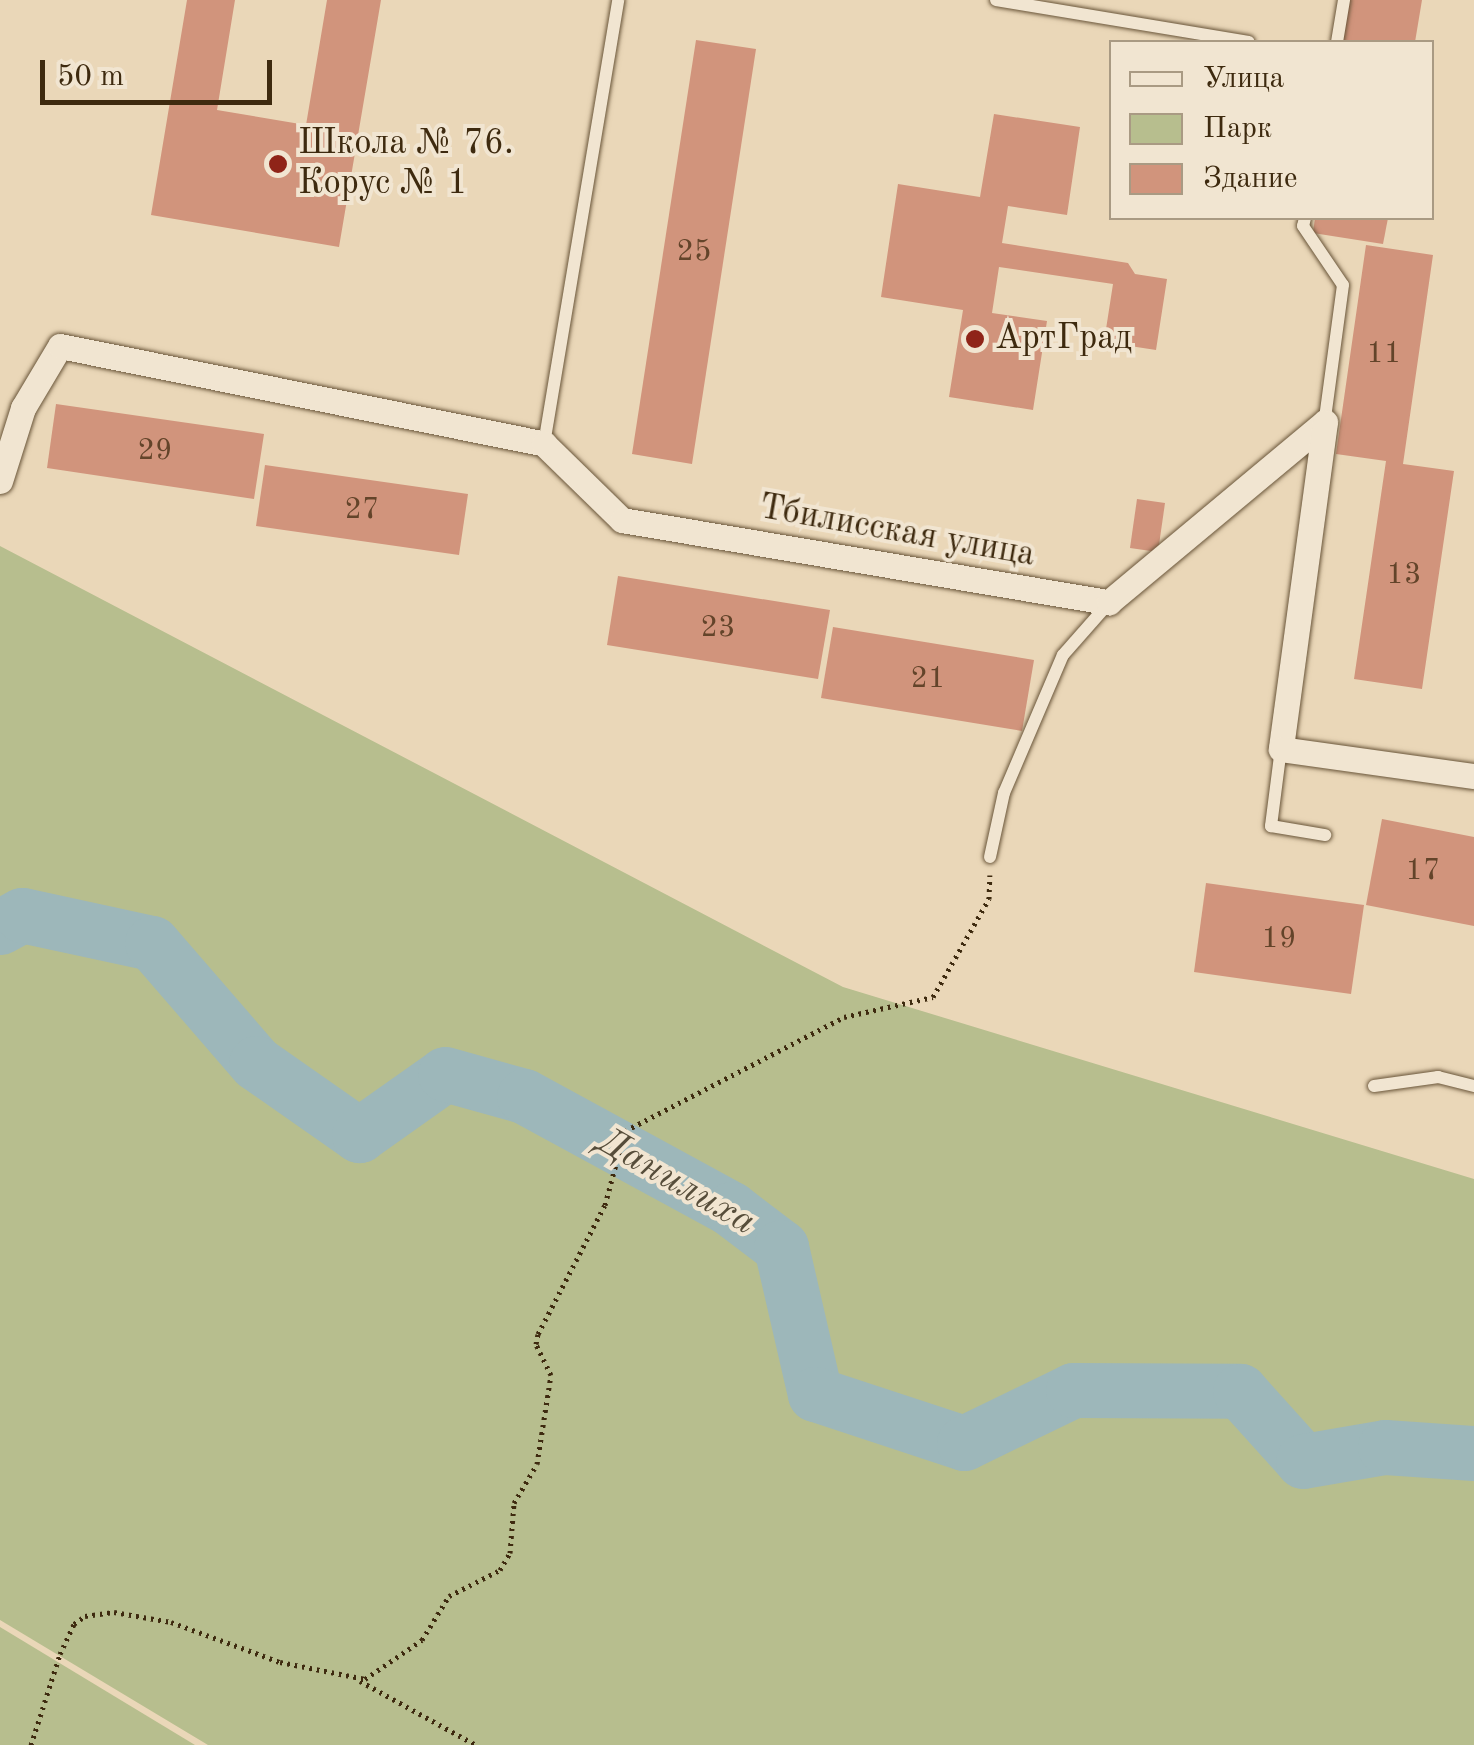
<!DOCTYPE html>
<meta charset="utf-8">
<style>
body{margin:0}
#map{position:relative;width:1474px;height:1745px;overflow:hidden;background:#ead7b8;font-family:"Old Standard TT",serif}
div>[style]{position:absolute}
.green>*{inset:0;background:#b7be8e}
.river>*{height:55px;margin:-27.5px;padding:0 27.5px;transform-origin:27.5px;border-radius:27.5px;background:#9db7ba}
.building>*{inset:0;background:#d1947c}
.path>*{height:5px;margin-top:-2.5px;transform-origin:0;background:repeating-linear-gradient(90deg,#3e2a0f 0 2.5px,transparent 0 7.5px)}
.roads{filter:drop-shadow(0 0 2px #695539) drop-shadow(0 0 2px #695539)}
.lane>*{height:12px;margin:-6px;padding:0 6px;transform-origin:6px;border-radius:6px;background:#f1e5d1}
.street>*{height:25px;margin:-12.5px;padding:0 12.5px;transform-origin:12.5px;border-radius:12.5px;background:#f1e5d1}
.dots>*{width:28px;height:28px;translate:-50% -50%;box-sizing:border-box;border:5px solid #f1e5d1;border-radius:50%}
span{translate:-50% -50%;white-space:nowrap;text-align:center;line-height:1.15;-webkit-text-stroke:8px #f1e5d1;paint-order:stroke}
.number-label{font-size:30px;color:#63442a}
.number-label span{-webkit-text-stroke-width:0}
.poi-label{font-size:35px;color:#3e2a0f}
.left{translate:0 -50%;text-align:left}
.street-label{font-size:35px;color:#3e2a0f}
.water-label{font-size:38px;color:#564d3a;font-style:italic}
.legend{position:absolute;left:1109px;top:40px;width:325px;height:180px;box-sizing:border-box;background:#f1e5d1;border:2px solid #a99a83;margin:0;padding:12px 18px;list-style:none;font-size:30px;color:#3e2a0f}
.legend li{display:flex;align-items:center;gap:20px;height:50px}
.legend b{width:50px;border:2px solid #a99a83}
.scale{position:absolute;left:40px;top:60px;width:232px;height:45px;box-sizing:border-box;border:5px solid #3e2a0f;border-top:0;padding-left:12px;font-size:30px;line-height:35px;white-space:nowrap;color:#3e2a0f;-webkit-text-stroke:8px #f1e5d1;paint-order:stroke}
</style>
<div id="map">
<div class="green">
<i style="clip-path:polygon(0 546px,843px 987px,1474px 1179px,1474px 1745px,208px 1745px,0 1620px)"></i>
<i style="clip-path:polygon(0 1627px,195px 1745px,0 1745px)"></i>
</div>
<div class="river">
<i style="left:0;top:927px;width:25px;rotate:-29deg"></i>
<i style="left:22px;top:915px;width:133px;rotate:12.2deg"></i>
<i style="left:152px;top:943px;width:159px;rotate:49.1deg"></i>
<i style="left:256px;top:1063px;width:126px;rotate:35deg"></i>
<i style="left:359px;top:1135px;width:105px;rotate:-35.3deg"></i>
<i style="left:445px;top:1074px;width:82px;rotate:15.6deg"></i>
<i style="left:524px;top:1096px;width:236px;rotate:28.6deg"></i>
<i style="left:731px;top:1209px;width:63px;rotate:37.2deg"></i>
<i style="left:781px;top:1247px;width:151px;rotate:77deg"></i>
<i style="left:815px;top:1394px;width:157px;rotate:18.2deg"></i>
<i style="left:964px;top:1443px;width:121px;rotate:-25.9deg"></i>
<i style="left:1073px;top:1390px;width:167px;rotate:0.3deg"></i>
<i style="left:1240px;top:1391px;width:94px;rotate:48deg"></i>
<i style="left:1303px;top:1461px;width:83px;rotate:-9.7deg"></i>
<i style="left:1385px;top:1447px;width:89px;rotate:3.9deg"></i>
</div>
<div class="building">
<i style="clip-path:polygon(187px 0,235px 0,217px 110px,306px 125px,327px 0,381px 0,339px 247px,151px 215px)"></i>
<i style="clip-path:polygon(1349px 0,1422px 0,1415px 42px,1343px 42px)"></i>
<i style="clip-path:polygon(696px 40px,756px 49px,692px 464px,632px 454px)"></i>
<i style="clip-path:polygon(994px 114px,1080px 127px,1067px 215px,1008px 206px,1002px 243px,1128px 263px,1135px 274px,1167px 279px,1156px 350px,1104px 342px,1113px 284px,999px 267px,992px 313px,1047px 321px,1033px 410px,949px 397px,963px 310px,881px 297px,898px 184px,980px 197px)"></i>
<i style="clip-path:polygon(1315px 218px,1388px 218px,1383px 244px,1313px 233px)"></i>
<i style="clip-path:polygon(1366px 245px,1433px 255px,1403px 464px,1454px 471px,1422px 689px,1354px 679px,1386px 461px,1336px 454px)"></i>
<i style="clip-path:polygon(56px 404px,264px 434px,254px 499px,47px 468px)"></i>
<i style="clip-path:polygon(265px 465px,468px 494px,459px 555px,256px 526px)"></i>
<i style="clip-path:polygon(1137px 499px,1165px 503px,1158px 552px,1130px 548px)"></i>
<i style="clip-path:polygon(618px 576px,830px 610px,818px 679px,607px 645px)"></i>
<i style="clip-path:polygon(833px 627px,1034px 660px,1022px 731px,821px 698px)"></i>
<i style="clip-path:polygon(1382px 819px,1474px 837px,1474px 926px,1366px 905px)"></i>
<i style="clip-path:polygon(1206px 883px,1364px 905px,1351px 994px,1194px 972px)"></i>
</div>
<div class="path">
<i style="left:360px;top:1681px;width:132px;rotate:28.9deg"></i>
<i style="left:31px;top:1745px;width:96px;rotate:-72.3deg"></i>
<i style="left:60px;top:1654px;width:33px;rotate:-65deg"></i>
<i style="left:74px;top:1624px;width:14px;rotate:-36deg"></i>
<i style="left:85px;top:1616px;width:29px;rotate:-8deg"></i>
<i style="left:114px;top:1612px;width:58px;rotate:10deg"></i>
<i style="left:171px;top:1622px;width:116px;rotate:20.2deg"></i>
<i style="left:280px;top:1662px;width:87px;rotate:11.3deg"></i>
<i style="left:365px;top:1679px;width:69px;rotate:-34.4deg"></i>
<i style="left:422px;top:1640px;width:52px;rotate:-58.5deg"></i>
<i style="left:449px;top:1596px;width:57px;rotate:-27deg"></i>
<i style="left:500px;top:1570px;width:20px;rotate:-60deg"></i>
<i style="left:510px;top:1553px;width:50px;rotate:-85.4deg"></i>
<i style="left:514px;top:1503px;width:45px;rotate:-59.5deg"></i>
<i style="left:537px;top:1464px;width:90px;rotate:-81.1deg"></i>
<i style="left:551px;top:1375px;width:34px;rotate:-116deg"></i>
<i style="left:536px;top:1344px;width:10px;rotate:-79deg"></i>
<i style="left:538px;top:1334px;width:145px;rotate:-62.6deg"></i>
<i style="left:605px;top:1205px;width:77px;rotate:-74.9deg"></i>
<i style="left:625px;top:1131px;width:247px;rotate:-27.5deg"></i>
<i style="left:844px;top:1017px;width:91px;rotate:-12.7deg"></i>
<i style="left:933px;top:997px;width:113px;rotate:-60.3deg"></i>
<i style="left:989px;top:899px;width:24px;rotate:-88deg"></i>
</div>
<div class="roads">
<div class="lane">
<i style="left:996px;top:0;width:256px;rotate:9.4deg"></i>
<i style="left:1337px;top:42px;width:43px;rotate:-80.5deg"></i>
<i style="left:1305px;top:218px;width:8px;rotate:104deg"></i>
<i style="left:1303px;top:226px;width:71px;rotate:55.9deg"></i>
<i style="left:1343px;top:285px;width:142px;rotate:97.7deg"></i>
<i style="left:544px;top:444px;width:450px;rotate:-80.5deg"></i>
<i style="left:1281px;top:748px;width:79px;rotate:97.3deg"></i>
<i style="left:1271px;top:826px;width:55px;rotate:9.5deg"></i>
<i style="left:990px;top:857px;width:66px;rotate:-77.7deg"></i>
<i style="left:1004px;top:793px;width:150px;rotate:-66.9deg"></i>
<i style="left:1063px;top:655px;width:68px;rotate:-48.6deg"></i>
<i style="left:1374px;top:1086px;width:65px;rotate:-8deg"></i>
<i style="left:1438px;top:1077px;width:37px;rotate:14deg"></i>
</div>
<div class="street">
<i style="left:0;top:481px;width:77px;rotate:-72.5deg"></i>
<i style="left:23px;top:408px;width:72px;rotate:-59.2deg"></i>
<i style="left:60px;top:346px;width:494px;rotate:11.4deg"></i>
<i style="left:544px;top:444px;width:109px;rotate:44.3deg"></i>
<i style="left:622px;top:520px;width:494px;rotate:9.6deg"></i>
<i style="left:1109px;top:602px;width:281px;rotate:-39.8deg"></i>
<i style="left:1325px;top:422px;width:330px;rotate:97.7deg"></i>
<i style="left:1281px;top:749px;width:195px;rotate:8deg"></i>
</div>
</div>
<div class="dots">
<i style="left:278px;top:164px;background:#8f2418"></i>
<i style="left:975px;top:339px;background:#8f2418"></i>
</div>
<div class="number-label">
<span style="left:694px;top:252px">25</span>
<span style="left:1384px;top:354px">11</span>
<span style="left:155px;top:451px">29</span>
<span style="left:362px;top:510px">27</span>
<span style="left:1404px;top:575px">13</span>
<span style="left:718px;top:628px">23</span>
<span style="left:928px;top:679px">21</span>
<span style="left:1423px;top:871px">17</span>
<span style="left:1279px;top:939px">19</span>
</div>
<div class="poi-label">
<span class="left" style="left:298px;top:164px">Школа № 76.<br>Корус № 1</span>
<span class="left" style="left:995px;top:339px">АртГрад</span>
</div>
<div class="street-label">
<span style="left:897px;top:532px;rotate:10deg">Тбилисская улица</span>
</div>
<div class="water-label">
<span style="left:676px;top:1183px;rotate:30deg">Данилиха</span>
</div>
<ul class="legend">
<li><b style="height:12px;background:#f1e5d1"></b>Улица</li>
<li><b style="height:28px;background:#b7be8e"></b>Парк</li>
<li><b style="height:28px;background:#d1947c"></b>Здание</li>
</ul>
<div class="scale">50 m</div>
</div>
